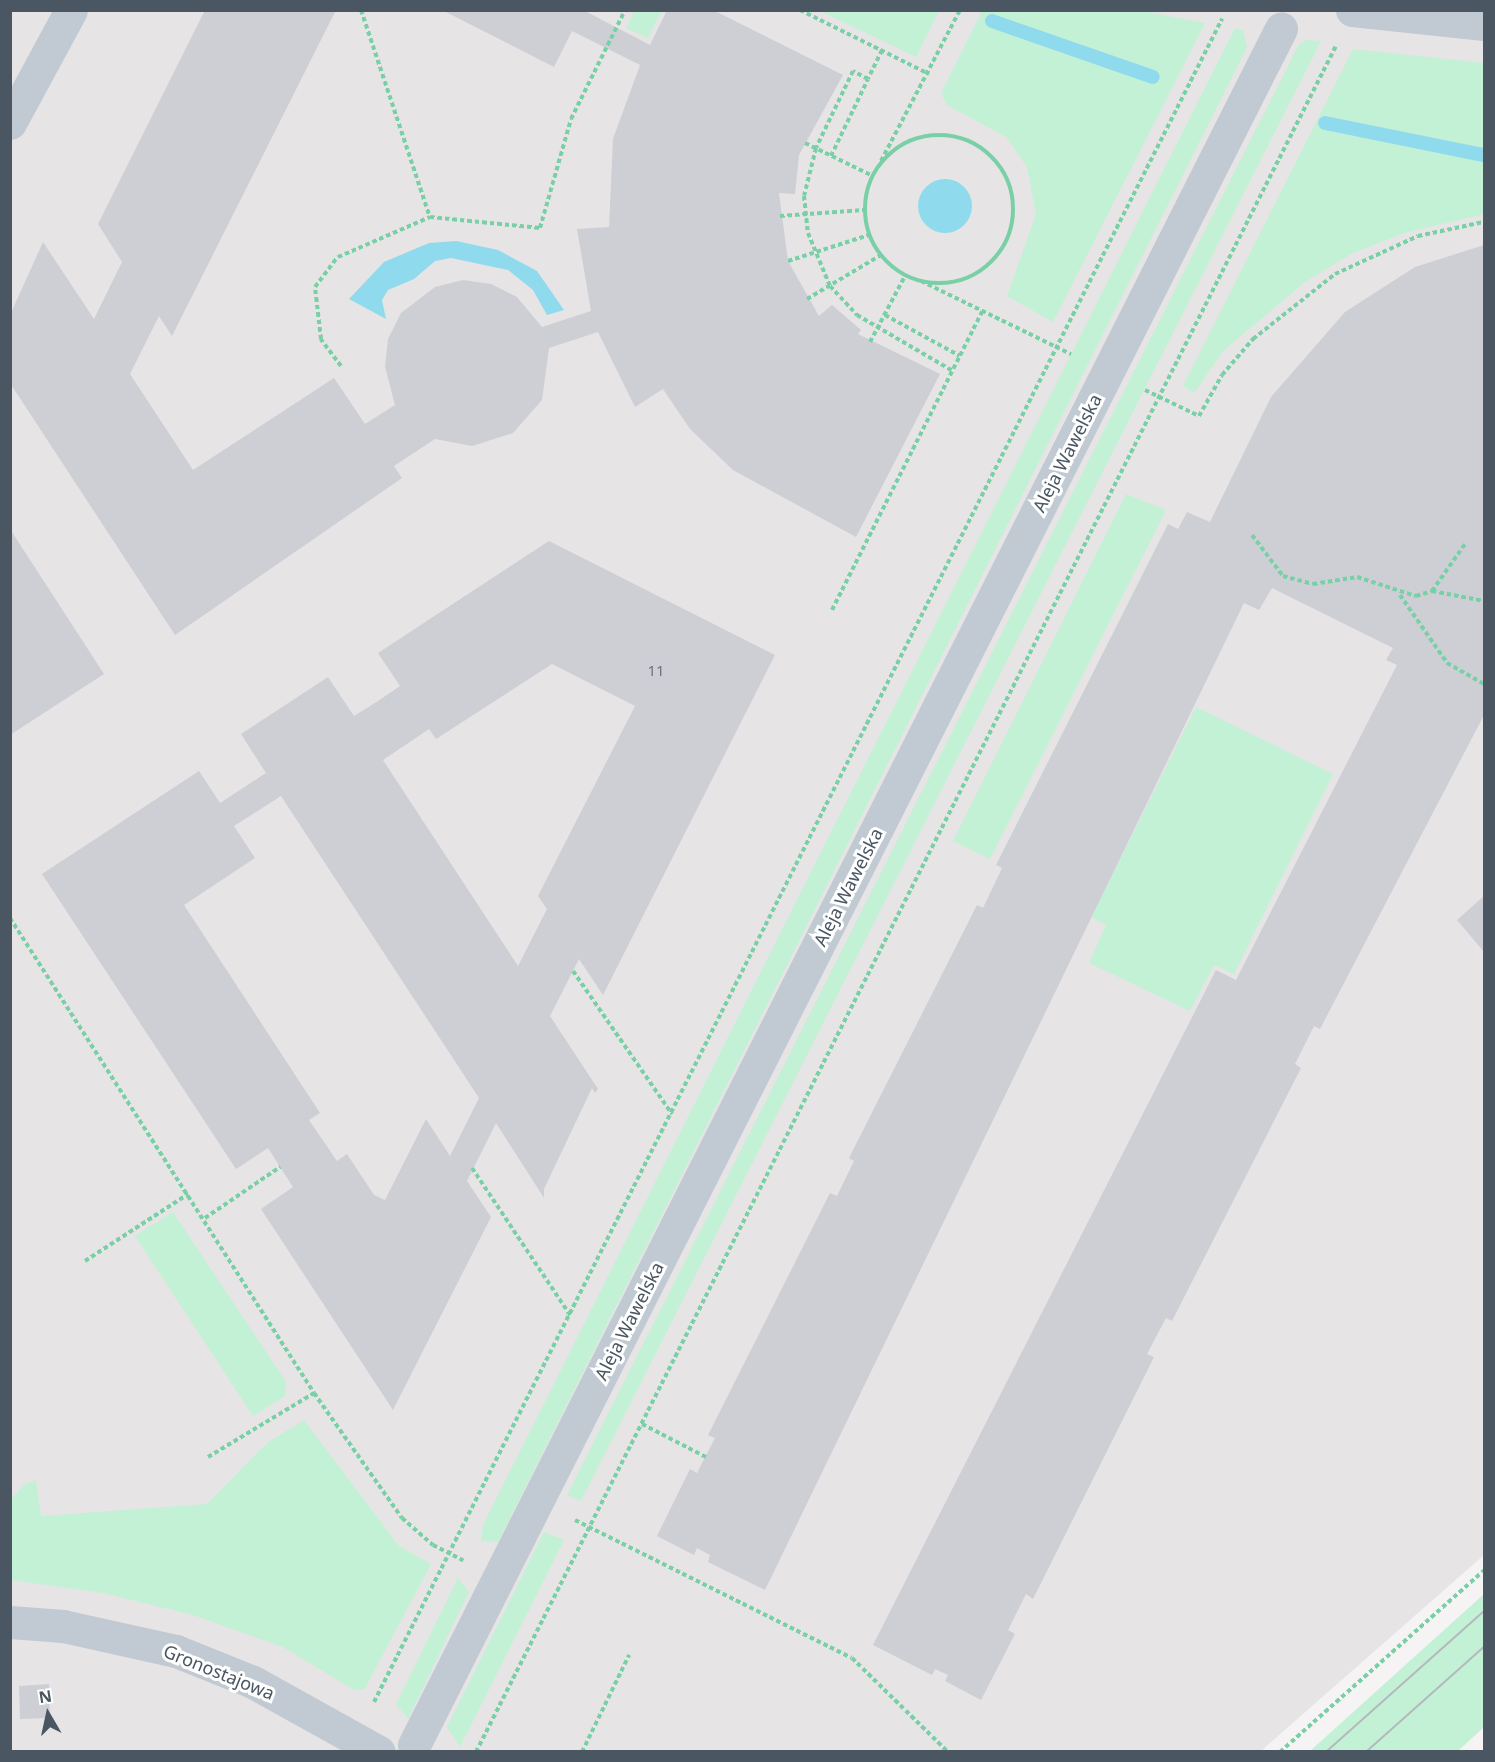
<!DOCTYPE html>
<style>
body{margin:0}
#map{position:relative;width:1495px;height:1762px;overflow:hidden;background:#f5f3f3;font-family:"Noto Sans",sans-serif}
div>[style]{position:absolute}
.education>*{inset:0;background:#e6e4e5}
.green>*{inset:0;background:#c3f1d5}
.water>*{inset:0;background:#90daee}
.round{border-radius:50%}
.stream>*{height:14px;margin:-7px;padding:0 7px;transform-origin:7px;border-radius:7px;background:#90daee}
.building>*{inset:0;background:#cdcfd5}
.path>*{height:4px;margin-top:-2px;transform-origin:0;background:repeating-linear-gradient(90deg,#7ad0a6 0 4.5px,transparent 0 7.5px)}
.path>.ring{margin:-2px;padding:0;box-sizing:content-box;background:none;border:4px solid #7ad0a6;border-radius:50%}
.pedestrian>*{height:33px;margin:-16.5px;padding:0 16.5px;transform-origin:16.5px;border-radius:16.5px;background:#c1cad2}
.minor>*{height:33px;margin:-16.5px;padding:0 16.5px;transform-origin:16.5px;border-radius:16.5px;background:#c1cad2}
.tram>*{height:1.5px;margin:-0.75px;padding:0 0.75px;transform-origin:0.75px;border-radius:0.75px;background:#b5b8bd}
span{translate:-50% -50%;white-space:nowrap;text-align:center;line-height:1.15;-webkit-text-stroke:6px #fff;paint-order:stroke}
.number-label{font-size:15px;color:#6b747e}
.number-label span{-webkit-text-stroke-width:0}
.street-label{font-size:18px;color:#4a5661}
.frame{position:absolute;inset:0;border:12px solid #4a5661;pointer-events:none}
.north{position:absolute;left:18px;top:1684px;width:60px;height:60px;-webkit-text-stroke:4px #fff;paint-order:stroke;rotate:351deg;font-size:16px;font-weight:700;line-height:24px;text-align:center;color:#4a5661}
.north::after{content:'';display:block;margin:auto;width:21px;height:27px;background:#4a5661;clip-path:polygon(50% 0,100% 100%,50% 72%,0 100%)}
</style>
<div id="map">
<div class="education">
<i style="clip-path:polygon(11px 11px,1484px 11px,1484px 1555px,1261px 1751px,11px 1752px)"></i>
</div>
<div class="green">
<i style="clip-path:polygon(634px 11px,661px 11px,648px 38px,626px 28px)"></i>
<i style="clip-path:polygon(820px 11px,939px 10px,939px 11px,916px 57px)"></i>
<i style="clip-path:polygon(982px 11px,1143px 11px,1205px 23px,1053px 322px,1007px 296px,1036px 214px,1027px 167px,1006px 137px,947px 105px,941px 93px)"></i>
<i style="clip-path:polygon(1235px 28px,1243px 30px,1247px 47px,498px 1542px,481px 1541px,483px 1525px)"></i>
<i style="clip-path:polygon(1307px 40px,1321px 41px,581px 1501px,567px 1495px,1299px 44px)"></i>
<i style="clip-path:polygon(1353px 49px,1484px 63px,1484px 214px,1404px 233px,1351px 254px,1305px 282px,1223px 351px,1194px 393px,1183px 386px)"></i>
<i style="clip-path:polygon(1126px 494px,1166px 510px,990px 859px,953px 841px)"></i>
<i style="clip-path:polygon(1196px 707px,1333px 774px,1234px 974px,1214px 965px,1190px 1011px,1089px 963px,1106px 925px,1091px 917px)"></i>
<i style="clip-path:polygon(173px 1212px,286px 1382px,285px 1396px,253px 1416px,135px 1236px)"></i>
<i style="clip-path:polygon(304px 1420px,399px 1546px,431px 1564px,364px 1690px,354px 1690px,283px 1647px,193px 1615px,103px 1593px,11px 1580px,11px 1499px,24px 1485px,36px 1480px,41px 1516px,207px 1504px,267px 1443px)"></i>
<i style="clip-path:polygon(544px 1532px,564px 1540px,460px 1747px,447px 1727px)"></i>
<i style="clip-path:polygon(458px 1578px,469px 1592px,408px 1719px,396px 1704px)"></i>
<i style="clip-path:polygon(1484px 1594px,1484px 1727px,1458px 1751px,1310px 1751px)"></i>
</div>
<div class="water">
<i class="round" style="left:918px;top:179px;width:54px;height:54px"></i>
<i style="clip-path:polygon(456px 241px,498px 250px,537px 271px,564px 310px,547px 315px,533px 290px,508px 270px,451px 258px,435px 261px,414px 279px,388px 290px,382px 300px,386px 319px,349px 299px,384px 262px,429px 243px)"></i>
</div>
<div class="stream">
<i style="left:992px;top:21px;width:170px;rotate:19.2deg"></i>
<i style="left:1325px;top:123px;width:162px;rotate:11.4deg"></i>
</div>
<div class="building">
<i style="clip-path:polygon(205px 10px,336px 10px,172px 336px,159px 316px,130px 374px,193px 470px,334px 378px,365px 424px,395px 405px,385px 367px,388px 339px,401px 313px,435px 287px,463px 280px,491px 284px,517px 297px,542px 327px,591px 311px,577px 229px,609px 227px,613px 139px,640px 65px,572px 31px,554px 67px,442px 10px,583px 10px,650px 45px,667px 10px,713px 10px,843px 75px,799px 155px,795px 194px,779px 193px,788px 261px,819px 316px,832px 305px,861px 330px,858px 334px,940px 374px,856px 537px,733px 470px,690px 429px,663px 389px,635px 407px,598px 332px,549px 348px,542px 400px,513px 433px,472px 446px,435px 439px,394px 466px,402px 478px,175px 635px,10px 383px,10px 315px,43px 242px,94px 319px,122px 262px,98px 224px)"></i>
<i style="clip-path:polygon(1484px 245px,1484px 715px,1320px 1029px,1314px 1026px,1295px 1064px,1301px 1068px,1172px 1321px,1166px 1318px,1147px 1354px,1154px 1357px,1033px 1599px,1026px 1594px,1008px 1630px,1015px 1634px,981px 1700px,945px 1681px,948px 1675px,935px 1669px,932px 1675px,873px 1645px,1216px 970px,1236px 980px,1397px 665px,1386px 660px,1393px 648px,1272px 588px,1259px 610px,1244px 603px,765px 1590px,708px 1562px,710px 1555px,697px 1548px,694px 1555px,657px 1536px,690px 1469px,697px 1473px,715px 1438px,708px 1435px,830px 1193px,837px 1196px,854px 1161px,849px 1158px,977px 905px,983px 908px,1002px 868px,996px 865px,1168px 524px,1178px 529px,1187px 512px,1210px 522px,1271px 397px,1345px 312px,1415px 267px)"></i>
<i style="clip-path:polygon(10px 529px,104px 674px,10px 735px)"></i>
<i style="clip-path:polygon(evenodd,549px 541px,775px 655px,603px 995px,579px 959px,550px 1016px,598px 1089px,595px 1093px,592px 1088px,544px 1189px,544px 1198px,496px 1123px,467px 1181px,491px 1217px,393px 1410px,261px 1209px,293px 1187px,268px 1148px,236px 1169px,42px 874px,199px 771px,220px 803px,266px 773px,241px 734px,328px 677px,354px 716px,378px 701px,400px 686px,378px 653px,549px 541px,552px 664px,635px 706px,538px 896px,547px 909px,518px 966px,383px 760px,429px 729px,436px 739px,552px 664px,549px 541px,281px 796px,479px 1098px,450px 1156px,426px 1119px,385px 1200px,374px 1195px,347px 1154px,337px 1161px,309px 1120px,320px 1113px,184px 905px,255px 858px,234px 826px,281px 796px)"></i>
<i style="clip-path:polygon(1484px 896px,1484px 952px,1457px 920px)"></i>
<i style="clip-path:polygon(49px 1684px,50px 1718px,20px 1719px,19px 1686px)"></i>
</div>
<div class="path">
<i style="left:361px;top:10px;width:218px;rotate:71.6deg"></i>
<i style="left:800px;top:10px;width:144px;rotate:26.4deg"></i>
<i style="left:882px;top:50px;width:32px;rotate:116deg"></i>
<i style="left:868px;top:79px;width:17px;rotate:-152deg"></i>
<i style="left:853px;top:71px;width:85px;rotate:115.7deg"></i>
<i style="left:816px;top:148px;width:49px;rotate:104deg"></i>
<i style="left:804px;top:196px;width:37px;rotate:84deg"></i>
<i style="left:808px;top:233px;width:57px;rotate:67.5deg"></i>
<i style="left:830px;top:286px;width:40px;rotate:47deg"></i>
<i style="left:857px;top:315px;width:111px;rotate:30.3deg"></i>
<i class="ring" style="left:865px;top:135px;width:144px;height:144px"></i>
<i style="left:805px;top:143px;width:76px;rotate:25.9deg"></i>
<i style="left:831px;top:156px;width:85px;rotate:-64.3deg"></i>
<i style="left:881px;top:161px;width:170px;rotate:-62.4deg"></i>
<i style="left:780px;top:216px;width:84px;rotate:-4.1deg"></i>
<i style="left:788px;top:261px;width:85px;rotate:-17.8deg"></i>
<i style="left:921px;top:281px;width:167px;rotate:26deg"></i>
<i style="left:807px;top:299px;width:86px;rotate:-30.7deg"></i>
<i style="left:885px;top:315px;width:85px;rotate:28.7deg"></i>
<i style="left:870px;top:342px;width:77px;rotate:-62.1deg"></i>
<i style="left:341px;top:366px;width:34px;rotate:-127deg"></i>
<i style="left:321px;top:339px;width:52px;rotate:-96.6deg"></i>
<i style="left:315px;top:287px;width:38px;rotate:-53deg"></i>
<i style="left:338px;top:257px;width:100px;rotate:-23.5deg"></i>
<i style="left:430px;top:217px;width:111px;rotate:5.7deg"></i>
<i style="left:540px;top:228px;width:113px;rotate:-74.1deg"></i>
<i style="left:571px;top:119px;width:122px;rotate:-63.6deg"></i>
<i style="left:1145px;top:390px;width:60px;rotate:25.7deg"></i>
<i style="left:1199px;top:416px;width:47px;rotate:-60.7deg"></i>
<i style="left:1222px;top:375px;width:48px;rotate:-49.3deg"></i>
<i style="left:1253px;top:339px;width:105px;rotate:-38.4deg"></i>
<i style="left:1335px;top:274px;width:91px;rotate:-24.6deg"></i>
<i style="left:1418px;top:236px;width:67px;rotate:-12deg"></i>
<i style="left:1252px;top:535px;width:51px;rotate:52.9deg"></i>
<i style="left:1283px;top:576px;width:31px;rotate:15deg"></i>
<i style="left:1313px;top:584px;width:45px;rotate:-9deg"></i>
<i style="left:1357px;top:577px;width:62px;rotate:17.9deg"></i>
<i style="left:1416px;top:596px;width:17px;rotate:-17deg"></i>
<i style="left:1432px;top:591px;width:57px;rotate:-54.9deg"></i>
<i style="left:1432px;top:591px;width:53px;rotate:10.9deg"></i>
<i style="left:1400px;top:595px;width:83px;rotate:55.3deg"></i>
<i style="left:1447px;top:663px;width:43px;rotate:29.6deg"></i>
<i style="left:832px;top:610px;width:336px;rotate:-63.3deg"></i>
<i style="left:10px;top:918px;width:564px;rotate:57.38deg"></i>
<i style="left:314px;top:1393px;width:153px;rotate:54.9deg"></i>
<i style="left:402px;top:1518px;width:41px;rotate:41.1deg"></i>
<i style="left:433px;top:1545px;width:34px;rotate:27deg"></i>
<i style="left:573px;top:971px;width:174px;rotate:55.3deg"></i>
<i style="left:472px;top:1168px;width:177px;rotate:56.3deg"></i>
<i style="left:205px;top:1218px;width:91px;rotate:-34.2deg"></i>
<i style="left:85px;top:1261px;width:123px;rotate:-33deg"></i>
<i style="left:642px;top:1424px;width:72px;rotate:27.3deg"></i>
<i style="left:208px;top:1457px;width:124px;rotate:-31.1deg"></i>
<i style="left:575px;top:1520px;width:309px;rotate:26.5deg"></i>
<i style="left:852px;top:1658px;width:134px;rotate:44.4deg"></i>
<i style="left:374px;top:1702px;width:1885px;rotate:-63.26deg"></i>
<i style="left:476px;top:1752px;width:1911px;rotate:-63.25deg"></i>
<i style="left:582px;top:1752px;width:108px;rotate:-64.1deg"></i>
<i style="left:1280px;top:1752px;width:273px;rotate:-41.7deg"></i>
</div>
<div class="pedestrian">
<i style="left:414px;top:1745px;width:1923px;rotate:-63.2deg"></i>
</div>
<div class="minor">
<i style="left:1352px;top:10px;width:133px;rotate:6.1deg"></i>
<i style="left:10px;top:123px;width:128px;rotate:-61.6deg"></i>
<i style="left:10px;top:1622px;width:53px;rotate:4.3deg"></i>
<i style="left:63px;top:1626px;width:116px;rotate:12.5deg"></i>
<i style="left:176px;top:1651px;width:83px;rotate:21.9deg"></i>
<i style="left:253px;top:1682px;width:144px;rotate:29.1deg"></i>
</div>
<div class="tram">
<i style="left:1326px;top:1752px;width:212px;rotate:-41.7deg"></i>
<i style="left:1366px;top:1752px;width:158px;rotate:-41.7deg"></i>
</div>
<div class="number-label">
<span style="left:656px;top:671px">11</span>
</div>
<div class="street-label">
<span style="left:1067px;top:453px;rotate:-63deg">Aleja Wawelska</span>
<span style="left:848px;top:887px;rotate:-63deg">Aleja Wawelska</span>
<span style="left:629px;top:1321px;rotate:-63deg">Aleja Wawelska</span>
<span style="left:219px;top:1672px;rotate:22deg">Gronostajowa</span>
</div>
<div class="frame"></div>
<div class="north">N</div>
</div>
